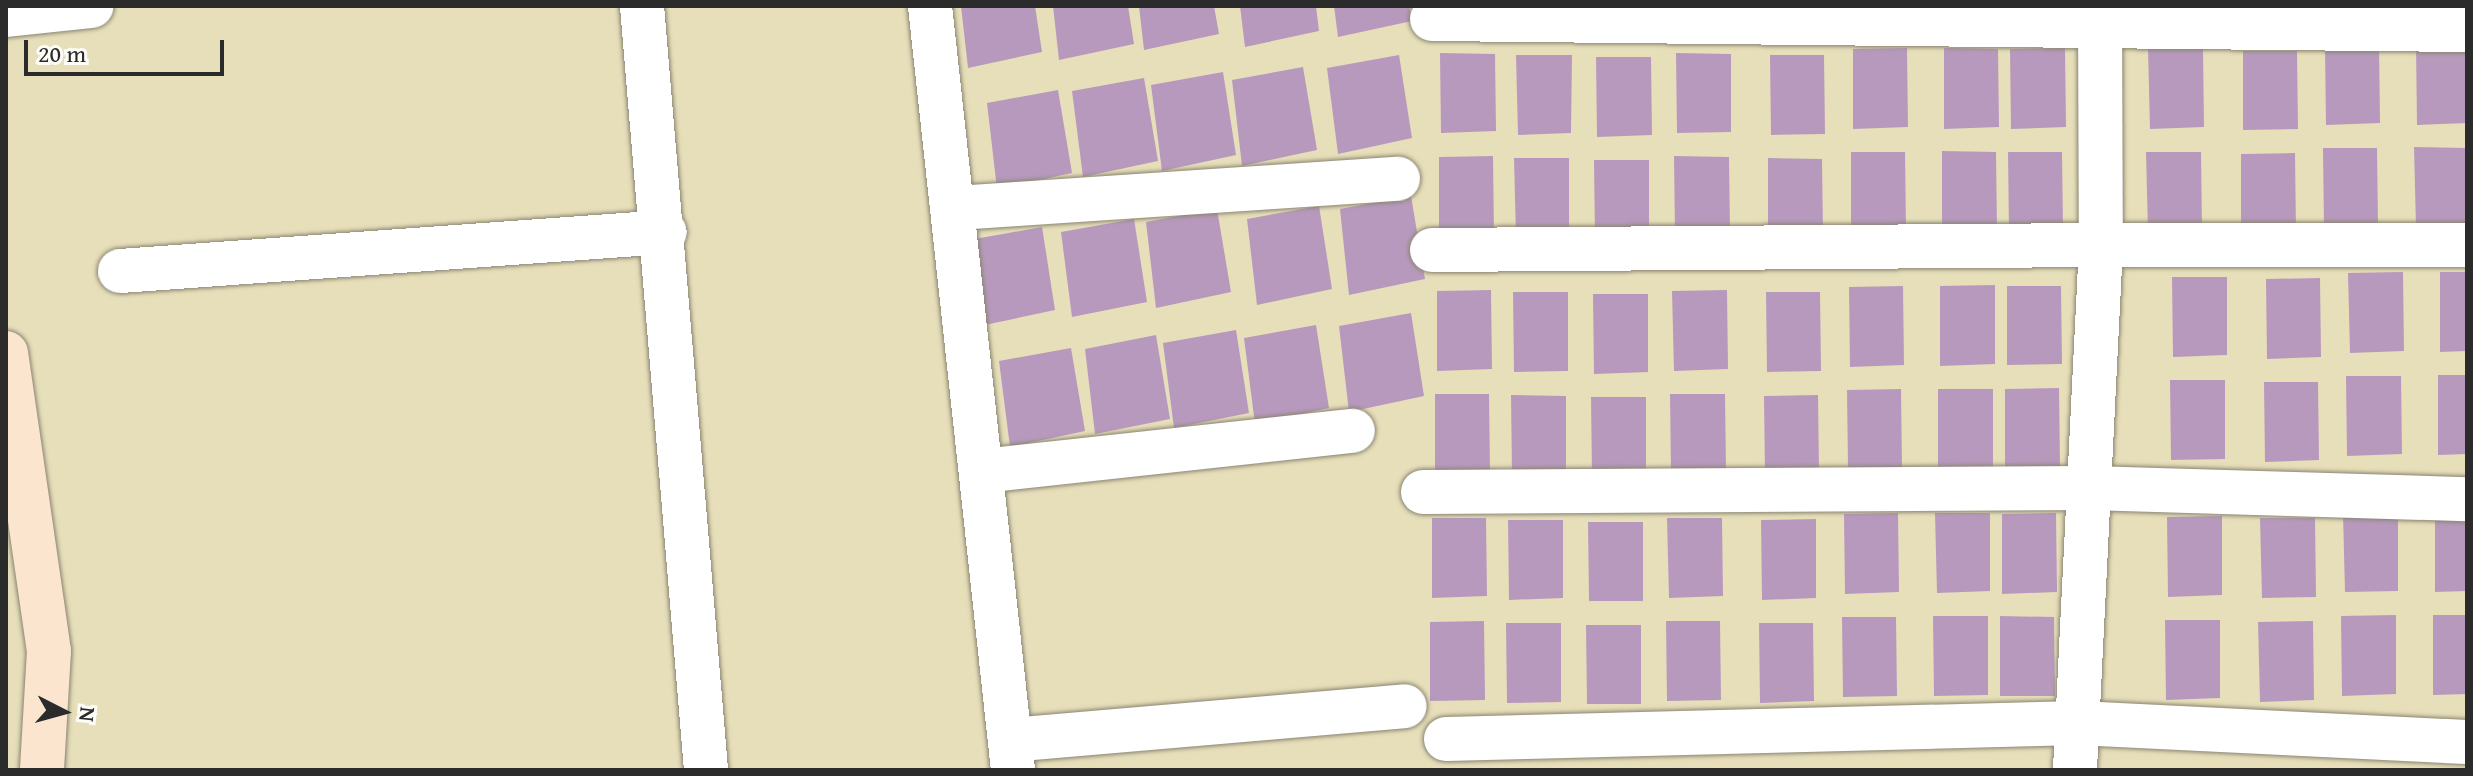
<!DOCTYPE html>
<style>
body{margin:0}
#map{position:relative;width:2473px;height:776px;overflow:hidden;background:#e7dfba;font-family:"Gentium Book Plus",serif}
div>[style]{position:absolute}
.building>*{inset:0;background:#b899be}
.roads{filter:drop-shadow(0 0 2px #898572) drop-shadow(0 0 2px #898572)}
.street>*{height:44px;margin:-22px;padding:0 22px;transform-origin:22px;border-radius:22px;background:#fff}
.secondary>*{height:44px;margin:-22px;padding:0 22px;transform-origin:22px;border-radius:22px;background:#fce5cf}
span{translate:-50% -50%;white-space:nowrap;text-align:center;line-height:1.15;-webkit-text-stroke:6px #fdfcf7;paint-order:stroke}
.frame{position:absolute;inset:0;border:8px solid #2b2b2b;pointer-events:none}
.north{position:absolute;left:24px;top:672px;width:80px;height:80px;-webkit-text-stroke:6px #fdfcf7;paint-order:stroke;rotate:96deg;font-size:22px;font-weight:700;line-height:32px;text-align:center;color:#2b2b2b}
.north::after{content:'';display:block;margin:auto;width:28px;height:36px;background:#2b2b2b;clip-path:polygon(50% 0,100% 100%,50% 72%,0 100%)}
.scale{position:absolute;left:24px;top:40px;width:200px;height:36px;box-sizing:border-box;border:4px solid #2b2b2b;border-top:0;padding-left:10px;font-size:24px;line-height:28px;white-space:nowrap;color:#2b2b2b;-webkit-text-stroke:6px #fdfcf7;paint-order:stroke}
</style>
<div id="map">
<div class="building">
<i style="clip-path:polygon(961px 6px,1035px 6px,1042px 52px,968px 68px)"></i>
<i style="clip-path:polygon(1053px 6px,1128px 6px,1134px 44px,1059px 60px)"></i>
<i style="clip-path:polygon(1139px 6px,1214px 6px,1219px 34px,1144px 50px)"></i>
<i style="clip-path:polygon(1240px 6px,1316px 6px,1319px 31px,1245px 47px)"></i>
<i style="clip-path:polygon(1334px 6px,1409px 6px,1412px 21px,1338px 37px)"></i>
<i style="clip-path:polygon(2379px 44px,2380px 123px,2326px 125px,2325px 45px)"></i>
<i style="clip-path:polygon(2416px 44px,2467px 44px,2467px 123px,2417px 125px)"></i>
<i style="clip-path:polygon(1907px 48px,1908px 127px,1853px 129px,1853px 49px)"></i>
<i style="clip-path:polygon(1944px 48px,1998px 49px,1999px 127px,1944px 129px)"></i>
<i style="clip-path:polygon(2065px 48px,2066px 127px,2011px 129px,2010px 49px)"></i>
<i style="clip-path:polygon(2148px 49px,2203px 49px,2204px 127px,2150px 129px)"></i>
<i style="clip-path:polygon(2243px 51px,2297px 51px,2298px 129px,2243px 130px)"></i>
<i style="clip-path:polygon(1440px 53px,1495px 54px,1496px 131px,1441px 133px)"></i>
<i style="clip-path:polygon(1676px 53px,1731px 54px,1731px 132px,1677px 133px)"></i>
<i style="clip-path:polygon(1399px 55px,1412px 138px,1338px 154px,1327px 68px)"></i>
<i style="clip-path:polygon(1516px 55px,1572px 55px,1571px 133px,1518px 135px)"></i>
<i style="clip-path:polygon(1770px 55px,1824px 55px,1825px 134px,1771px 135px)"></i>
<i style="clip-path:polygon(1596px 57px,1651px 57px,1652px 135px,1597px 137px)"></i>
<i style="clip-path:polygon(1303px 67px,1317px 150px,1242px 166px,1232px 80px)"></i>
<i style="clip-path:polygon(1223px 72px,1236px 155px,1162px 171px,1151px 85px)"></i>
<i style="clip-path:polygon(1144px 78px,1158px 161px,1083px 177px,1072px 91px)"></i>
<i style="clip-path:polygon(1058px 90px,1072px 173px,997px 189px,987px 103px)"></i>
<i style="clip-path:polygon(2414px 147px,2467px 148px,2467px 226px,2416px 227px)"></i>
<i style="clip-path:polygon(2323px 148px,2377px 148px,2378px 226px,2324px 228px)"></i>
<i style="clip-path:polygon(1942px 151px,1996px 152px,1997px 231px,1942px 231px)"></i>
<i style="clip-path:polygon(1851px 152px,1905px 152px,1906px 230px,1851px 232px)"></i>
<i style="clip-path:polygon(2008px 152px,2062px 152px,2063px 230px,2009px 232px)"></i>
<i style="clip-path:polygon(2146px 152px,2201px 152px,2202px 231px,2148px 232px)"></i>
<i style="clip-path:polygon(2295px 153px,2296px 232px,2241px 234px,2241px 154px)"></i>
<i style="clip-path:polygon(1493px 156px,1494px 235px,1439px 236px,1439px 157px)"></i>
<i style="clip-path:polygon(1674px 156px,1729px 157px,1730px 235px,1675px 236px)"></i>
<i style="clip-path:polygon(1514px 158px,1569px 158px,1569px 237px,1516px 238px)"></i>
<i style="clip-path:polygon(1768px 158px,1822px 159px,1823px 236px,1768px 238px)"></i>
<i style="clip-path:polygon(1594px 160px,1649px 160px,1649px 239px,1595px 240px)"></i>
<i style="clip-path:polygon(1411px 196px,1425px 279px,1349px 295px,1340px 209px)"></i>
<i style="clip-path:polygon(1319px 206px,1332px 289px,1257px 305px,1247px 219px)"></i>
<i style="clip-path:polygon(1217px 209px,1231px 292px,1156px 308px,1146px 222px)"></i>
<i style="clip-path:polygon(1134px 219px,1147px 302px,1072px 317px,1061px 232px)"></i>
<i style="clip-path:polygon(1042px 227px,1055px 310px,980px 326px,969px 240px)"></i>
<i style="clip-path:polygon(2403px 272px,2404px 351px,2350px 353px,2348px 273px)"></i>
<i style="clip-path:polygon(2440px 272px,2467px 272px,2467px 351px,2440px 352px)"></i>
<i style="clip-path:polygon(2172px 277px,2227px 277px,2227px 355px,2173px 357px)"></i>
<i style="clip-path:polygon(2320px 278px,2321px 357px,2267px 359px,2266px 279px)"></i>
<i style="clip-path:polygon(1995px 285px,1995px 364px,1940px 366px,1940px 286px)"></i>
<i style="clip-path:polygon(1903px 286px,1904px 365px,1850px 367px,1849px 287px)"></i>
<i style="clip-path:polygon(2007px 286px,2061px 286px,2062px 364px,2007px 365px)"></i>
<i style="clip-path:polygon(1491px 290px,1492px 369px,1437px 371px,1437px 291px)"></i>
<i style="clip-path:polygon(1727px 290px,1728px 369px,1674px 371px,1672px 291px)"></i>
<i style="clip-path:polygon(1513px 292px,1568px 292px,1568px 371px,1514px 372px)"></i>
<i style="clip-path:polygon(1766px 292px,1820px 292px,1821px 371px,1767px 372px)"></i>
<i style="clip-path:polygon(1593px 294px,1648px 294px,1648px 372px,1594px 374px)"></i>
<i style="clip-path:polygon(1411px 313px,1424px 396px,1349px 412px,1339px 326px)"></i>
<i style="clip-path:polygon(1316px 325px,1329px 408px,1255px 424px,1244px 338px)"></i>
<i style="clip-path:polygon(1236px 330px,1249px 413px,1174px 428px,1163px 343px)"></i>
<i style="clip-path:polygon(1156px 335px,1170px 419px,1095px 434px,1085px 349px)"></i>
<i style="clip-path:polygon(1071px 348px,1085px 431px,1010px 447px,999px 361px)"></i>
<i style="clip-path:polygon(2438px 375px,2467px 375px,2467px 454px,2438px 455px)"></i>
<i style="clip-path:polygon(2346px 376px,2401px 376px,2402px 454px,2347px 456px)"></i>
<i style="clip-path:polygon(2170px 380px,2225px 380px,2225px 459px,2171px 460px)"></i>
<i style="clip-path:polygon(2264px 382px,2318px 382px,2319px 460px,2265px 462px)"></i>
<i style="clip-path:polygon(2059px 388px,2060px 467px,2005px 469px,2005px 389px)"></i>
<i style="clip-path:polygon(1901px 389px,1902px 468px,1848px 469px,1847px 390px)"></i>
<i style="clip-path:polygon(1938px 389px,1993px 389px,1993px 467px,1938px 469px)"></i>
<i style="clip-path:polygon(1435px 394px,1489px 394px,1490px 473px,1435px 473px)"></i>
<i style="clip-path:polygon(1670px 394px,1725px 394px,1726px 472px,1671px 474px)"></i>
<i style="clip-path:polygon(1511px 395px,1566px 396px,1566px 474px,1512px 475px)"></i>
<i style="clip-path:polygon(1818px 395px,1819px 474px,1765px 476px,1764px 396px)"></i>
<i style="clip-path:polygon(1591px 397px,1646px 397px,1646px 476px,1592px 477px)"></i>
<i style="clip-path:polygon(2398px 512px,2398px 591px,2345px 592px,2343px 513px)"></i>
<i style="clip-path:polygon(2435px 512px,2467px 512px,2467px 591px,2435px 592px)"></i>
<i style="clip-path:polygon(1898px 513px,1899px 592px,1845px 594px,1844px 514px)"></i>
<i style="clip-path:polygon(1935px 513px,1990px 513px,1990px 591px,1937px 593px)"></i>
<i style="clip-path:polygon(2056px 513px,2057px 592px,2002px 594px,2002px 514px)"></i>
<i style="clip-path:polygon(2222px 516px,2222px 595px,2168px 597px,2167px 517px)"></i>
<i style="clip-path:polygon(1432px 518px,1486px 518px,1487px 596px,1432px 598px)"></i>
<i style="clip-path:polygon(1667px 518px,1722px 518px,1723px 596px,1669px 598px)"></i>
<i style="clip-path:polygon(2260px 518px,2315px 518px,2316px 597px,2262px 598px)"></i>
<i style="clip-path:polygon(1816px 519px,1816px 598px,1762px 600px,1761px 520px)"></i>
<i style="clip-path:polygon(1508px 520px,1563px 520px,1563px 598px,1509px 600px)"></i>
<i style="clip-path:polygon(1588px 522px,1643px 522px,1643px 601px,1589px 601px)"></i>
<i style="clip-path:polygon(2396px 615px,2396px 694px,2342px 696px,2341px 616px)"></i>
<i style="clip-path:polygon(2433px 615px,2467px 615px,2467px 694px,2433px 695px)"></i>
<i style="clip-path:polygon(1933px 616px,1988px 616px,1988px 695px,1934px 696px)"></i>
<i style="clip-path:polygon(2000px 616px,2054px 617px,2055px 696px,2000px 696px)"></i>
<i style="clip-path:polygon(1842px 617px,1896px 617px,1897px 696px,1843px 697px)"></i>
<i style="clip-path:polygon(2165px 620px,2220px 620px,2220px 698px,2166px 700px)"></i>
<i style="clip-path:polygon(1484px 621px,1485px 700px,1430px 701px,1430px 622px)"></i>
<i style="clip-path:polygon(1666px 621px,1720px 621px,1721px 700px,1667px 701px)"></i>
<i style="clip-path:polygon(2313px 621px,2314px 700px,2260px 702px,2258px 622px)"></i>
<i style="clip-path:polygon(1506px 623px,1561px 623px,1561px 702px,1507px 703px)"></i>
<i style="clip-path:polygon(1759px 623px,1813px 623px,1814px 701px,1760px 703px)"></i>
<i style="clip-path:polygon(1586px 625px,1641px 625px,1641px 704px,1587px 704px)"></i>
</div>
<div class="roads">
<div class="street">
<i style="left:642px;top:6px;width:767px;rotate:85.21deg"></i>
<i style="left:930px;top:6px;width:768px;rotate:83.8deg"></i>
<i style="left:2100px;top:6px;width:239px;rotate:89.8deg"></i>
<i style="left:2101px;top:245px;width:366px"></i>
<i style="left:6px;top:15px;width:86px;rotate:-6deg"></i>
<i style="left:1432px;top:19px;width:1035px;rotate:0.61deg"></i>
<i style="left:956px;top:208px;width:443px;rotate:-3.8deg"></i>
<i style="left:1432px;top:250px;width:669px;rotate:-0.43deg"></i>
<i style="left:2101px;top:245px;width:526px;rotate:92.84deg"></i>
<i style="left:120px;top:271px;width:546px;rotate:-4.09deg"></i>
<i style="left:982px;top:471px;width:373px;rotate:-6.2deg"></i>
<i style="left:1423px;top:492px;width:666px;rotate:-0.34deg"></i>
<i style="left:2089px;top:488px;width:378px;rotate:1.7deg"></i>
<i style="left:1446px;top:739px;width:632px;rotate:-1.45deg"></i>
<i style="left:2078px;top:723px;width:389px;rotate:2.8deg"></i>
<i style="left:1010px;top:740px;width:396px;rotate:-4.9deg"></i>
</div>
<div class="secondary">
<i style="left:6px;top:353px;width:301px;rotate:81.8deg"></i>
<i style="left:49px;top:651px;width:119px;rotate:93.4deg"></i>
</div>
</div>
<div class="frame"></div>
<div class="north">N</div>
<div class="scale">20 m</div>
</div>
